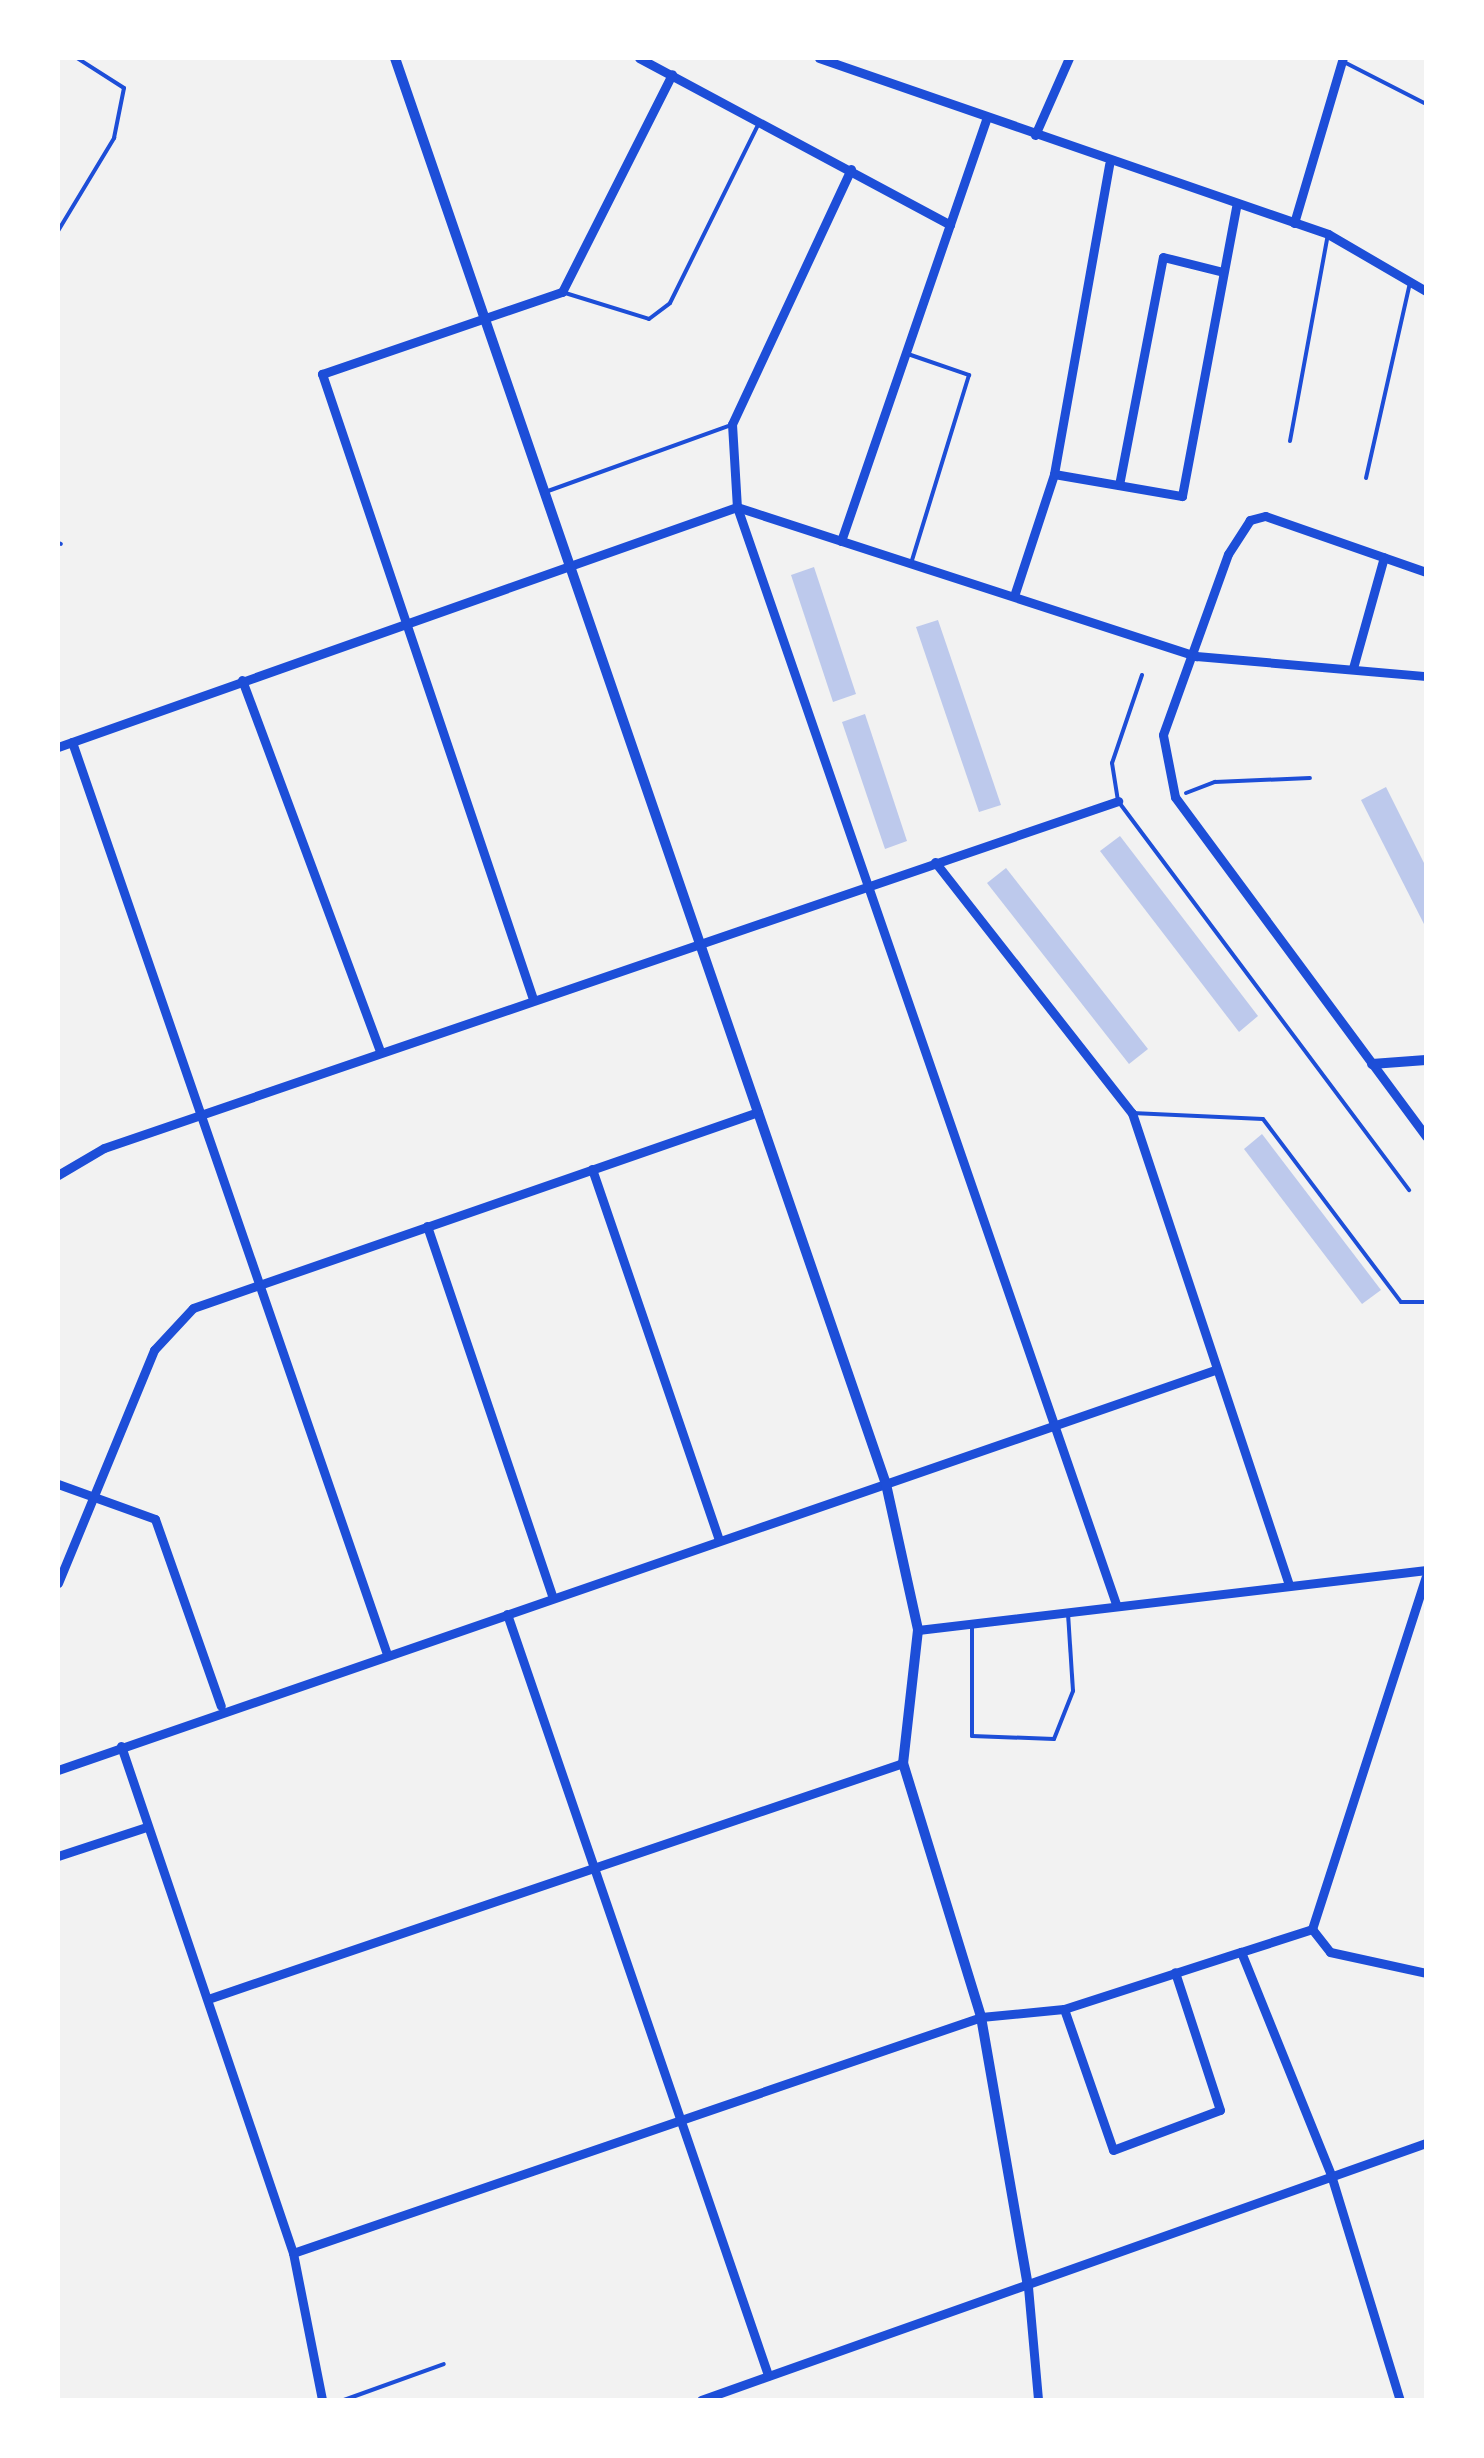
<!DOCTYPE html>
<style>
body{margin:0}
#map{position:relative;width:1484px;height:2458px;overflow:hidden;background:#f2f2f2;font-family:"DejaVu Sans",sans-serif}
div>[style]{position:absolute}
.building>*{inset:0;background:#bdc9ec}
.path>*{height:4px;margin:-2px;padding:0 2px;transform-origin:2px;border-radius:2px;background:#1d4ed8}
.service>*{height:4px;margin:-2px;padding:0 2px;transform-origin:2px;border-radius:2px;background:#1d4ed8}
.minor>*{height:9px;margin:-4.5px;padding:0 4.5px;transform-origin:4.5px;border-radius:4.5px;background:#1d4ed8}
.tertiary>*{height:10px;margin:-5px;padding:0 5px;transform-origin:5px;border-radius:5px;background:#1d4ed8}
span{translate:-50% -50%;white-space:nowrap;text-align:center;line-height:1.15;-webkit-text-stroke:10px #fff;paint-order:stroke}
.frame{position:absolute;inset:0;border:60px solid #fff;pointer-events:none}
</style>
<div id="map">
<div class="building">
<i style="clip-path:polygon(814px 567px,856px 694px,833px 702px,791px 575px)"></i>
<i style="clip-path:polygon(938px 620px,1001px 805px,979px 812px,916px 627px)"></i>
<i style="clip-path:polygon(865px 714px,907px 841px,885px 849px,842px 722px)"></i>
<i style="clip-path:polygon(1386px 787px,1426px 867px,1426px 928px,1361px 800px)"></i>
<i style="clip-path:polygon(1120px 836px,1258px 1016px,1239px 1032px,1100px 851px)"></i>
<i style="clip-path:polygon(1006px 868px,1148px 1049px,1129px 1064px,987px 883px)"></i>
<i style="clip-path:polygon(1262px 1134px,1381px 1290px,1362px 1304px,1244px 1149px)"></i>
</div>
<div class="path">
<i style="left:1186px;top:793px;width:31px;rotate:-21deg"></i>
<i style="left:1215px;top:782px;width:95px;rotate:-2.4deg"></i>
</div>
<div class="service">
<i style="left:1342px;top:61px;width:94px;rotate:27.1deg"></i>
<i style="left:58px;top:231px;width:109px;rotate:-58.9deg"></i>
<i style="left:114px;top:138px;width:51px;rotate:-78.7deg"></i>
<i style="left:124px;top:88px;width:56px;rotate:-147.4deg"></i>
<i style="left:562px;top:292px;width:91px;rotate:17.2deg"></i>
<i style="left:649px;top:319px;width:26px;rotate:-37deg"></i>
<i style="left:670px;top:303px;width:199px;rotate:-63.7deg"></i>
<i style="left:905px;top:353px;width:68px;rotate:19deg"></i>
<i style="left:969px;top:375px;width:194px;rotate:107.1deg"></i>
<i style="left:1290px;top:441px;width:210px;rotate:-79.6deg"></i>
<i style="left:1366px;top:478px;width:201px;rotate:-77.3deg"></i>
<i style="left:548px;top:491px;width:195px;rotate:-19.8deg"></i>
<i style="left:58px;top:543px;width:3px;rotate:18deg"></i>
<i style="left:1142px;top:675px;width:93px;rotate:108.8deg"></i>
<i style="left:1112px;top:763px;width:38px;rotate:81deg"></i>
<i style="left:1118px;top:801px;width:486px;rotate:53.2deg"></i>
<i style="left:1132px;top:1113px;width:131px;rotate:2.6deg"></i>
<i style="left:1263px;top:1119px;width:229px;rotate:53deg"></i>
<i style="left:1401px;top:1302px;width:25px"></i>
<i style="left:972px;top:1623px;width:113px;rotate:90deg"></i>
<i style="left:972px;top:1736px;width:82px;rotate:2.1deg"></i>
<i style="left:1054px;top:1739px;width:52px;rotate:-68.4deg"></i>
<i style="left:1073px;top:1691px;width:78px;rotate:-93.7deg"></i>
<i style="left:344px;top:2400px;width:106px;rotate:-19.8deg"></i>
</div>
<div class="minor">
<i style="left:639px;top:58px;width:353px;rotate:28.2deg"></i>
<i style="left:819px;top:58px;width:539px;rotate:19.07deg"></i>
<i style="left:1328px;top:234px;width:113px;rotate:30.2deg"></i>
<i style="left:1035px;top:135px;width:84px;rotate:-66.2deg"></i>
<i style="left:851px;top:169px;width:281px;rotate:115deg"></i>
<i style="left:732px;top:424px;width:83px;rotate:86.6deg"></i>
<i style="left:737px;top:507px;width:1161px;rotate:70.94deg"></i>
<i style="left:1294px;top:223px;width:172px;rotate:-73.5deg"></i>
<i style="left:1054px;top:474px;width:130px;rotate:9.8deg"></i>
<i style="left:1182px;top:496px;width:298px;rotate:-79.4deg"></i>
<i style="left:1119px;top:485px;width:232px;rotate:-79.1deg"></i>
<i style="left:1163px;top:257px;width:62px;rotate:14deg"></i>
<i style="left:841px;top:541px;width:446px;rotate:-71deg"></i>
<i style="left:1426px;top:572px;width:170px;rotate:-160.8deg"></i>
<i style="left:1265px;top:516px;width:16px;rotate:165deg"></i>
<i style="left:1250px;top:520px;width:40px;rotate:122.9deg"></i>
<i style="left:1228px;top:554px;width:192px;rotate:109.8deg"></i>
<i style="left:1163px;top:735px;width:63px;rotate:79deg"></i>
<i style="left:1175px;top:797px;width:422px;rotate:53.5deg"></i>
<i style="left:1014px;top:596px;width:128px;rotate:-71.8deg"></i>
<i style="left:1054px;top:474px;width:315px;rotate:-79.9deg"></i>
<i style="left:1353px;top:668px;width:115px;rotate:-74.4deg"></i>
<i style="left:242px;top:680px;width:397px;rotate:69.6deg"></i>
<i style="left:72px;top:742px;width:965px;rotate:70.95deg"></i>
<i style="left:58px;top:747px;width:720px;rotate:-19.47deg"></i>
<i style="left:737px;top:507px;width:483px;rotate:18deg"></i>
<i style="left:1196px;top:656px;width:231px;rotate:5deg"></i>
<i style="left:935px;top:862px;width:319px;rotate:51.9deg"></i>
<i style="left:1132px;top:1113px;width:495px;rotate:71.6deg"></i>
<i style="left:533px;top:999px;width:660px;rotate:-108.65deg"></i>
<i style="left:322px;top:374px;width:254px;rotate:-18.9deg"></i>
<i style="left:562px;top:292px;width:244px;rotate:-63.2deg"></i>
<i style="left:592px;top:1169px;width:392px;rotate:71.1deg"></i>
<i style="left:58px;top:1175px;width:53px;rotate:-30.4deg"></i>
<i style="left:104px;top:1148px;width:1072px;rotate:-18.89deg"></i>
<i style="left:427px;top:1226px;width:391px;rotate:71.3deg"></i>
<i style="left:58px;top:1484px;width:103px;rotate:19.8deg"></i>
<i style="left:155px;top:1519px;width:198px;rotate:70.6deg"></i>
<i style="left:58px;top:1583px;width:252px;rotate:-67.6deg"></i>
<i style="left:154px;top:1350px;width:57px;rotate:-47.1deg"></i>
<i style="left:193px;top:1308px;width:598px;rotate:-19.13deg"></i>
<i style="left:507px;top:1614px;width:805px;rotate:71.07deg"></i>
<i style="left:918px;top:1630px;width:512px;rotate:-6.74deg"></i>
<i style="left:121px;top:1746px;width:535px;rotate:71.26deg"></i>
<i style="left:293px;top:2253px;width:150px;rotate:78.8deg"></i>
<i style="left:58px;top:1770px;width:1224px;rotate:-19.07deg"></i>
<i style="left:58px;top:1856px;width:93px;rotate:-18.2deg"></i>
<i style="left:1312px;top:1929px;width:29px;rotate:52deg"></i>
<i style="left:1330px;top:1952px;width:98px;rotate:12.3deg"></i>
<i style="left:1241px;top:1952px;width:75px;rotate:-17.9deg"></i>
<i style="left:1312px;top:1929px;width:370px;rotate:-72.1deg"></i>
<i style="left:208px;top:1999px;width:734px;rotate:-18.76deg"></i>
<i style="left:1064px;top:2009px;width:149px;rotate:70.8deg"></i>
<i style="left:1113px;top:2150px;width:114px;rotate:-20.5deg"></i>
<i style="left:1220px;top:2110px;width:145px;rotate:-108.1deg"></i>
<i style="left:293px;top:2253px;width:727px;rotate:-18.93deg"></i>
<i style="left:981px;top:2017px;width:83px;rotate:-5.5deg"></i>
<i style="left:1064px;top:2009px;width:186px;rotate:-17.9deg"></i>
<i style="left:1241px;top:1952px;width:240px;rotate:68deg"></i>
<i style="left:1331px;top:2175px;width:235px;rotate:73deg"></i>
<i style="left:1028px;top:2287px;width:113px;rotate:84.9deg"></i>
<i style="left:701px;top:2400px;width:769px;rotate:-19.52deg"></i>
</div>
<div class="tertiary">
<i style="left:395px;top:58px;width:1508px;rotate:71deg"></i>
<i style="left:886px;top:1484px;width:149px;rotate:77.6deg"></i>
<i style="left:918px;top:1630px;width:134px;rotate:96.4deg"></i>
<i style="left:903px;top:1763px;width:266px;rotate:72.9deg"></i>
<i style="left:981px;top:2017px;width:274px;rotate:80.1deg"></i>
<i style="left:1372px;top:1064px;width:54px;rotate:-4.2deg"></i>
</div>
<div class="frame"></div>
</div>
